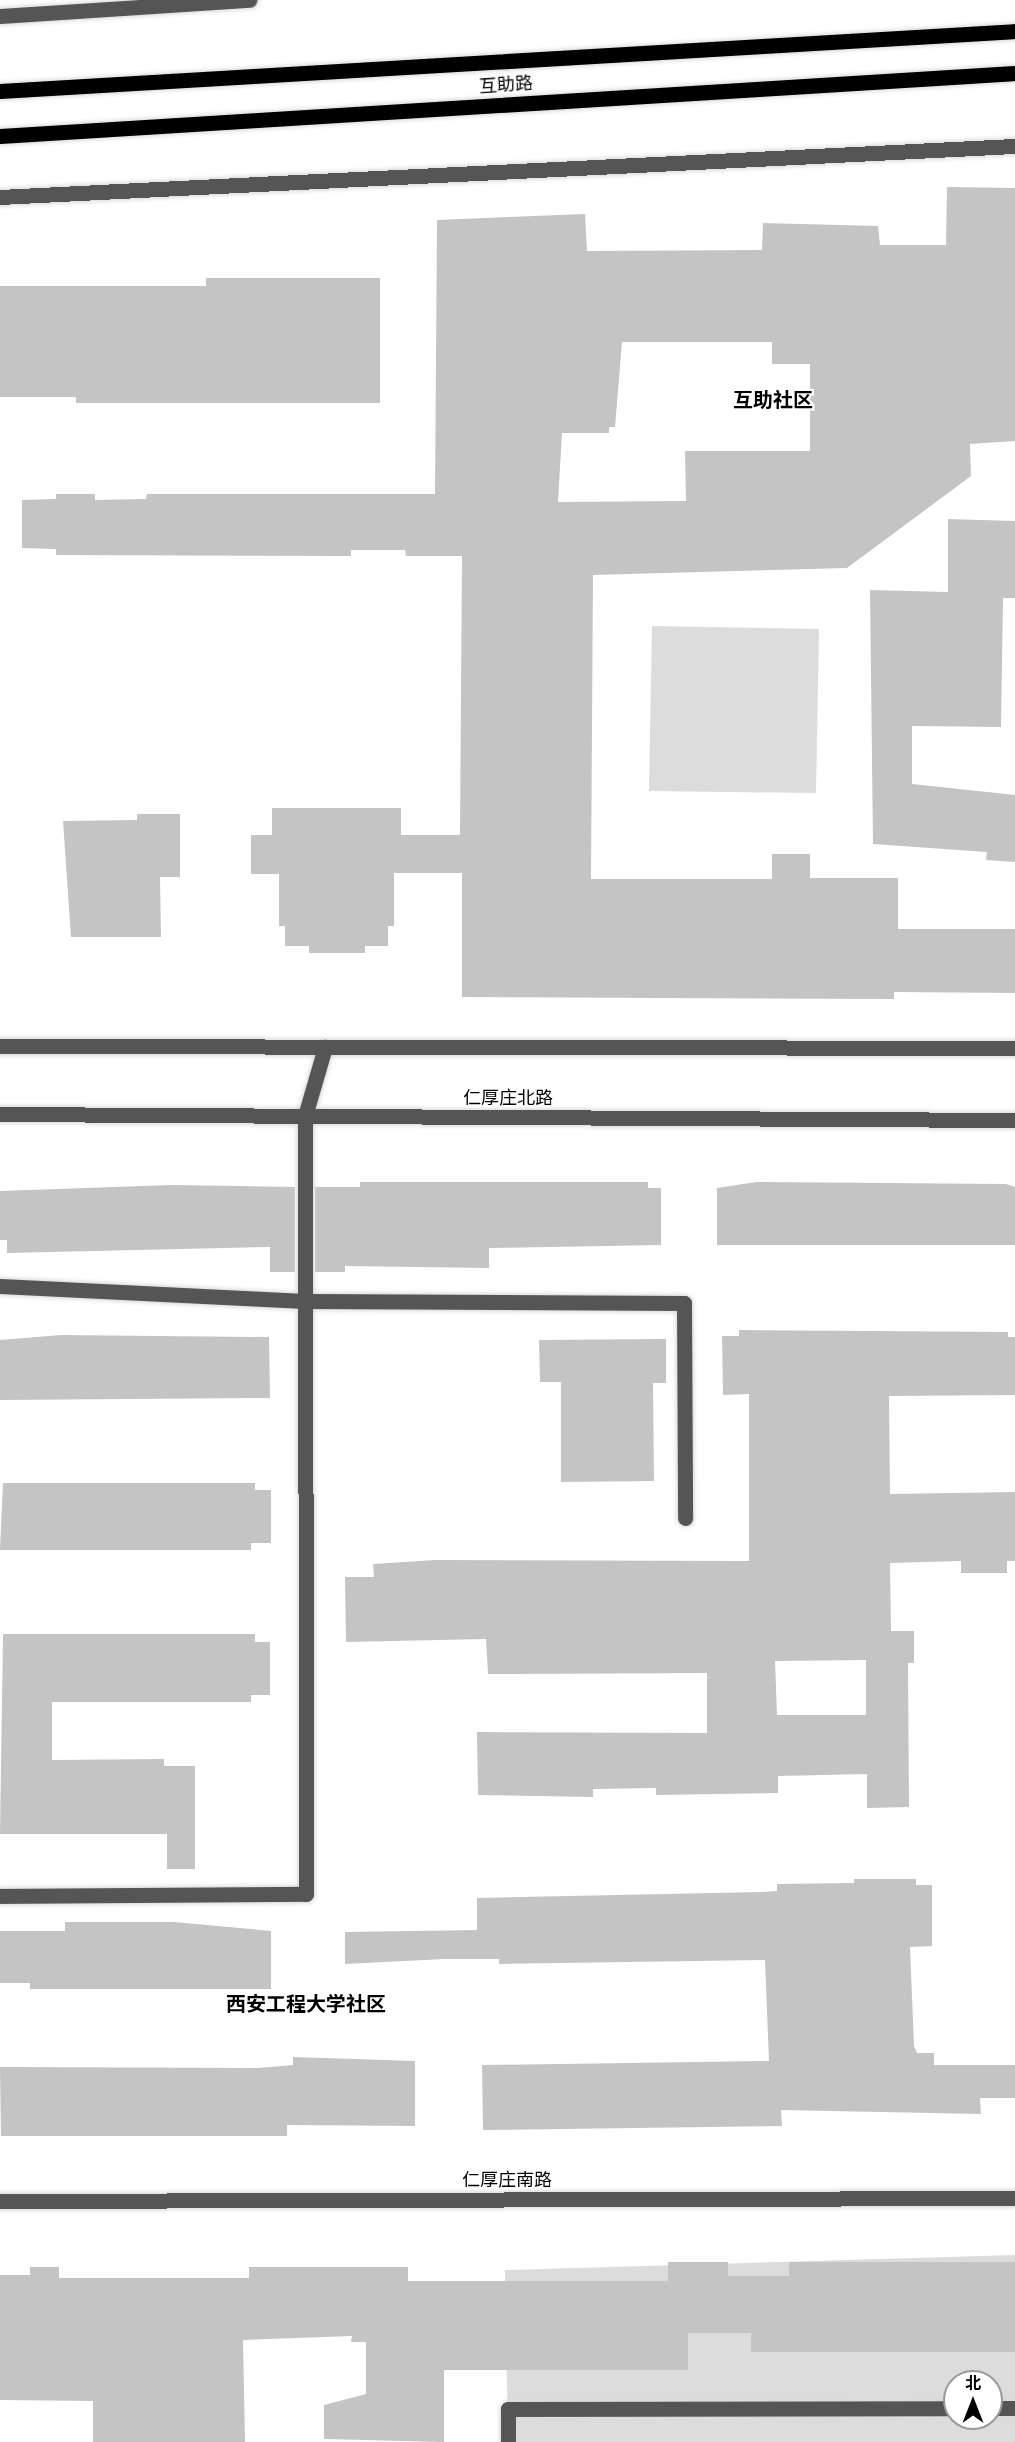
<!DOCTYPE html>
<meta charset="utf-8">
<style>
body{margin:0}
#map{position:relative;width:1015px;height:2442px;overflow:hidden;background:#fff;font-family:"Space Grotesk","Noto Sans SC",sans-serif}
div>[style]{position:absolute}
.green>*{inset:0;background:#dcdcdc}
.building>*{inset:0;background:#c4c4c4}
.roads{filter:drop-shadow(0 0 2px #dbdbdb) drop-shadow(0 0 2px #dbdbdb)}
.minor>*{height:15px;margin:-7.5px;padding:0 7.5px;transform-origin:7.5px;border-radius:7.5px;background:#555}
.major>*{height:15px;margin:-7.5px;padding:0 7.5px;transform-origin:7.5px;border-radius:7.5px;background:#000}
span{translate:-50% -50%;white-space:nowrap;text-align:center;line-height:1.15;-webkit-text-stroke:4.5px #fff;paint-order:stroke}
.street-label{font-size:18px;color:#000}
.neighbourhood-label{font-size:20px;color:#000;font-weight:700}
.north{position:absolute;left:943px;top:2370px;width:60px;height:60px;box-sizing:border-box;background:#fff;border:2px solid #999;border-radius:50%;rotate:0deg;font-size:16px;font-weight:700;line-height:24px;text-align:center;color:#000}
.north::after{content:'';display:block;margin:auto;width:21px;height:27px;background:#000;clip-path:polygon(50% 0,100% 100%,50% 72%,0 100%)}
</style>
<div id="map">
<div class="green">
<i style="clip-path:polygon(652px 626px,819px 629px,816px 793px,649px 791px)"></i>
<i style="clip-path:polygon(evenodd,1015px 2255px,1015px 2442px,508px 2442px,505px 2270px,1015px 2255px,955px 2382px,991px 2382px,991px 2418px,955px 2418px,955px 2382px)"></i>
</div>
<div class="building">
<i style="clip-path:polygon(evenodd,947px 187px,1015px 188px,1015px 441px,970px 444px,971px 476px,847px 568px,593px 575px,591px 879px,772px 879px,772px 854px,810px 854px,810px 878px,898px 878px,898px 929px,1015px 929px,1015px 993px,894px 992px,894px 999px,462px 997px,462px 873px,394px 873px,394px 926px,388px 926px,388px 946px,365px 946px,365px 953px,309px 953px,309px 946px,285px 946px,285px 926px,279px 926px,279px 874px,251px 874px,251px 835px,272px 835px,272px 808px,401px 808px,401px 835px,460px 835px,462px 556px,406px 556px,405px 550px,351px 550px,351px 556px,56px 555px,56px 549px,22px 548px,22px 500px,56px 499px,56px 494px,95px 494px,95px 500px,146px 499px,147px 494px,435px 494px,437px 220px,585px 214px,587px 251px,762px 250px,763px 223px,878px 226px,880px 245px,946px 245px,947px 187px,622px 342px,772px 342px,772px 364px,810px 364px,810px 451px,685px 451px,686px 501px,558px 502px,562px 433px,609px 433px,609px 427px,615px 427px,622px 342px)"></i>
<i style="clip-path:polygon(206px 278px,380px 278px,380px 403px,76px 403px,76px 397px,0 397px,0 286px,206px 286px)"></i>
<i style="clip-path:polygon(948px 519px,1015px 521px,1015px 598px,1003px 598px,1001px 727px,912px 726px,912px 784px,1015px 795px,1015px 862px,986px 860px,987px 852px,873px 844px,870px 590px,948px 592px)"></i>
<i style="clip-path:polygon(137px 814px,180px 814px,180px 877px,160px 877px,161px 937px,71px 937px,63px 821px,137px 820px)"></i>
<i style="clip-path:polygon(360px 1182px,648px 1182px,648px 1188px,661px 1188px,661px 1245px,489px 1248px,489px 1268px,345px 1266px,345px 1272px,315px 1272px,315px 1187px,360px 1187px)"></i>
<i style="clip-path:polygon(756px 1182px,1006px 1184px,1015px 1187px,1015px 1245px,717px 1245px,717px 1188px)"></i>
<i style="clip-path:polygon(171px 1185px,295px 1187px,295px 1272px,270px 1272px,270px 1247px,7px 1253px,7px 1240px,0 1240px,0 1191px)"></i>
<i style="clip-path:polygon(evenodd,739px 1330px,1008px 1332px,1008px 1337px,1015px 1337px,1015px 1395px,889px 1396px,890px 1494px,1015px 1492px,1015px 1561px,1007px 1561px,1007px 1573px,961px 1573px,961px 1561px,890px 1563px,891px 1631px,914px 1631px,914px 1663px,908px 1663px,909px 1807px,867px 1808px,867px 1774px,778px 1776px,778px 1793px,656px 1795px,656px 1788px,593px 1789px,593px 1797px,478px 1795px,477px 1732px,707px 1733px,707px 1673px,488px 1674px,486px 1639px,346px 1642px,345px 1577px,374px 1577px,373px 1564px,435px 1560px,749px 1561px,749px 1394px,723px 1395px,722px 1336px,739px 1336px,739px 1330px,866px 1660px,866px 1715px,777px 1715px,775px 1661px,866px 1660px)"></i>
<i style="clip-path:polygon(61px 1335px,269px 1337px,270px 1398px,0 1400px,0 1340px)"></i>
<i style="clip-path:polygon(666px 1339px,666px 1383px,653px 1383px,654px 1481px,561px 1482px,561px 1382px,540px 1382px,539px 1340px)"></i>
<i style="clip-path:polygon(3px 1483px,255px 1483px,255px 1490px,271px 1490px,271px 1543px,251px 1543px,251px 1550px,0 1550px)"></i>
<i style="clip-path:polygon(3px 1634px,255px 1634px,255px 1642px,270px 1642px,270px 1695px,251px 1695px,251px 1702px,52px 1702px,52px 1760px,164px 1759px,164px 1766px,195px 1766px,195px 1869px,167px 1869px,167px 1834px,0 1834px)"></i>
<i style="clip-path:polygon(854px 1879px,916px 1879px,916px 1885px,932px 1885px,932px 1946px,910px 1947px,914px 2046px,917px 2053px,934px 2053px,934px 2065px,1015px 2065px,1015px 2098px,980px 2098px,981px 2114px,781px 2110px,782px 2126px,483px 2130px,482px 2065px,769px 2061px,765px 1960px,499px 1964px,499px 1959px,444px 1959px,345px 1964px,345px 1932px,477px 1930px,477px 1898px,762px 1892px,777px 1891px,777px 1884px,854px 1883px)"></i>
<i style="clip-path:polygon(65px 1922px,174px 1922px,271px 1931px,271px 1989px,30px 1989px,30px 1983px,0 1983px,0 1931px,65px 1931px)"></i>
<i style="clip-path:polygon(293px 2057px,415px 2061px,415px 2126px,287px 2125px,287px 2136px,1px 2136px,0 2067px,258px 2068px,293px 2065px)"></i>
<i style="clip-path:polygon(668px 2262px,728px 2262px,728px 2276px,789px 2276px,789px 2262px,1015px 2262px,1015px 2352px,751px 2352px,751px 2333px,688px 2333px,688px 2370px,444px 2370px,444px 2442px,324px 2439px,324px 2405px,366px 2394px,366px 2342px,351px 2342px,352px 2336px,243px 2340px,245px 2442px,93px 2442px,93px 2401px,0 2400px,0 2275px,30px 2275px,30px 2267px,59px 2267px,59px 2278px,249px 2278px,249px 2267px,408px 2267px,408px 2281px,668px 2281px)"></i>
</div>
<div class="roads">
<div class="minor">
<i style="left:0;top:16px;width:250px;rotate:-3.7deg"></i>
<i style="left:0;top:197px;width:1016px;rotate:-2.88deg"></i>
<i style="left:0;top:1046px;width:1015px;rotate:0.11deg"></i>
<i style="left:0;top:1114px;width:1015px;rotate:0.34deg"></i>
<i style="left:0;top:1286px;width:305px;rotate:2.8deg"></i>
<i style="left:305px;top:1301px;width:379px;rotate:0.3deg"></i>
<i style="left:684px;top:1303px;width:215px;rotate:89.7deg"></i>
<i style="left:0;top:1896px;width:306px;rotate:-0.4deg"></i>
<i style="left:306px;top:1894px;width:778px;rotate:-90.07deg"></i>
<i style="left:305px;top:1116px;width:72px;rotate:-73.8deg"></i>
<i style="left:0;top:2201px;width:1015px;rotate:-0.17deg"></i>
<i style="left:991px;top:2408px;width:24px"></i>
<i style="left:508px;top:2442px;width:33px;rotate:-90deg"></i>
<i style="left:508px;top:2409px;width:447px;rotate:-0.1deg"></i>
</div>
<div class="major">
<i style="left:0;top:91px;width:1017px;rotate:-3.38deg"></i>
<i style="left:0;top:136px;width:1017px;rotate:-3.55deg"></i>
</div>
</div>
<div class="street-label">
<span style="left:506px;top:85px;rotate:-4deg">互助路</span>
<span style="left:508px;top:1098px">仁厚庄北路</span>
<span style="left:507px;top:2180px">仁厚庄南路</span>
</div>
<div class="neighbourhood-label">
<span style="left:773px;top:400px">互助社区</span>
<span style="left:306px;top:2004px">西安工程大学社区</span>
</div>
<div class="north">北</div>
</div>
